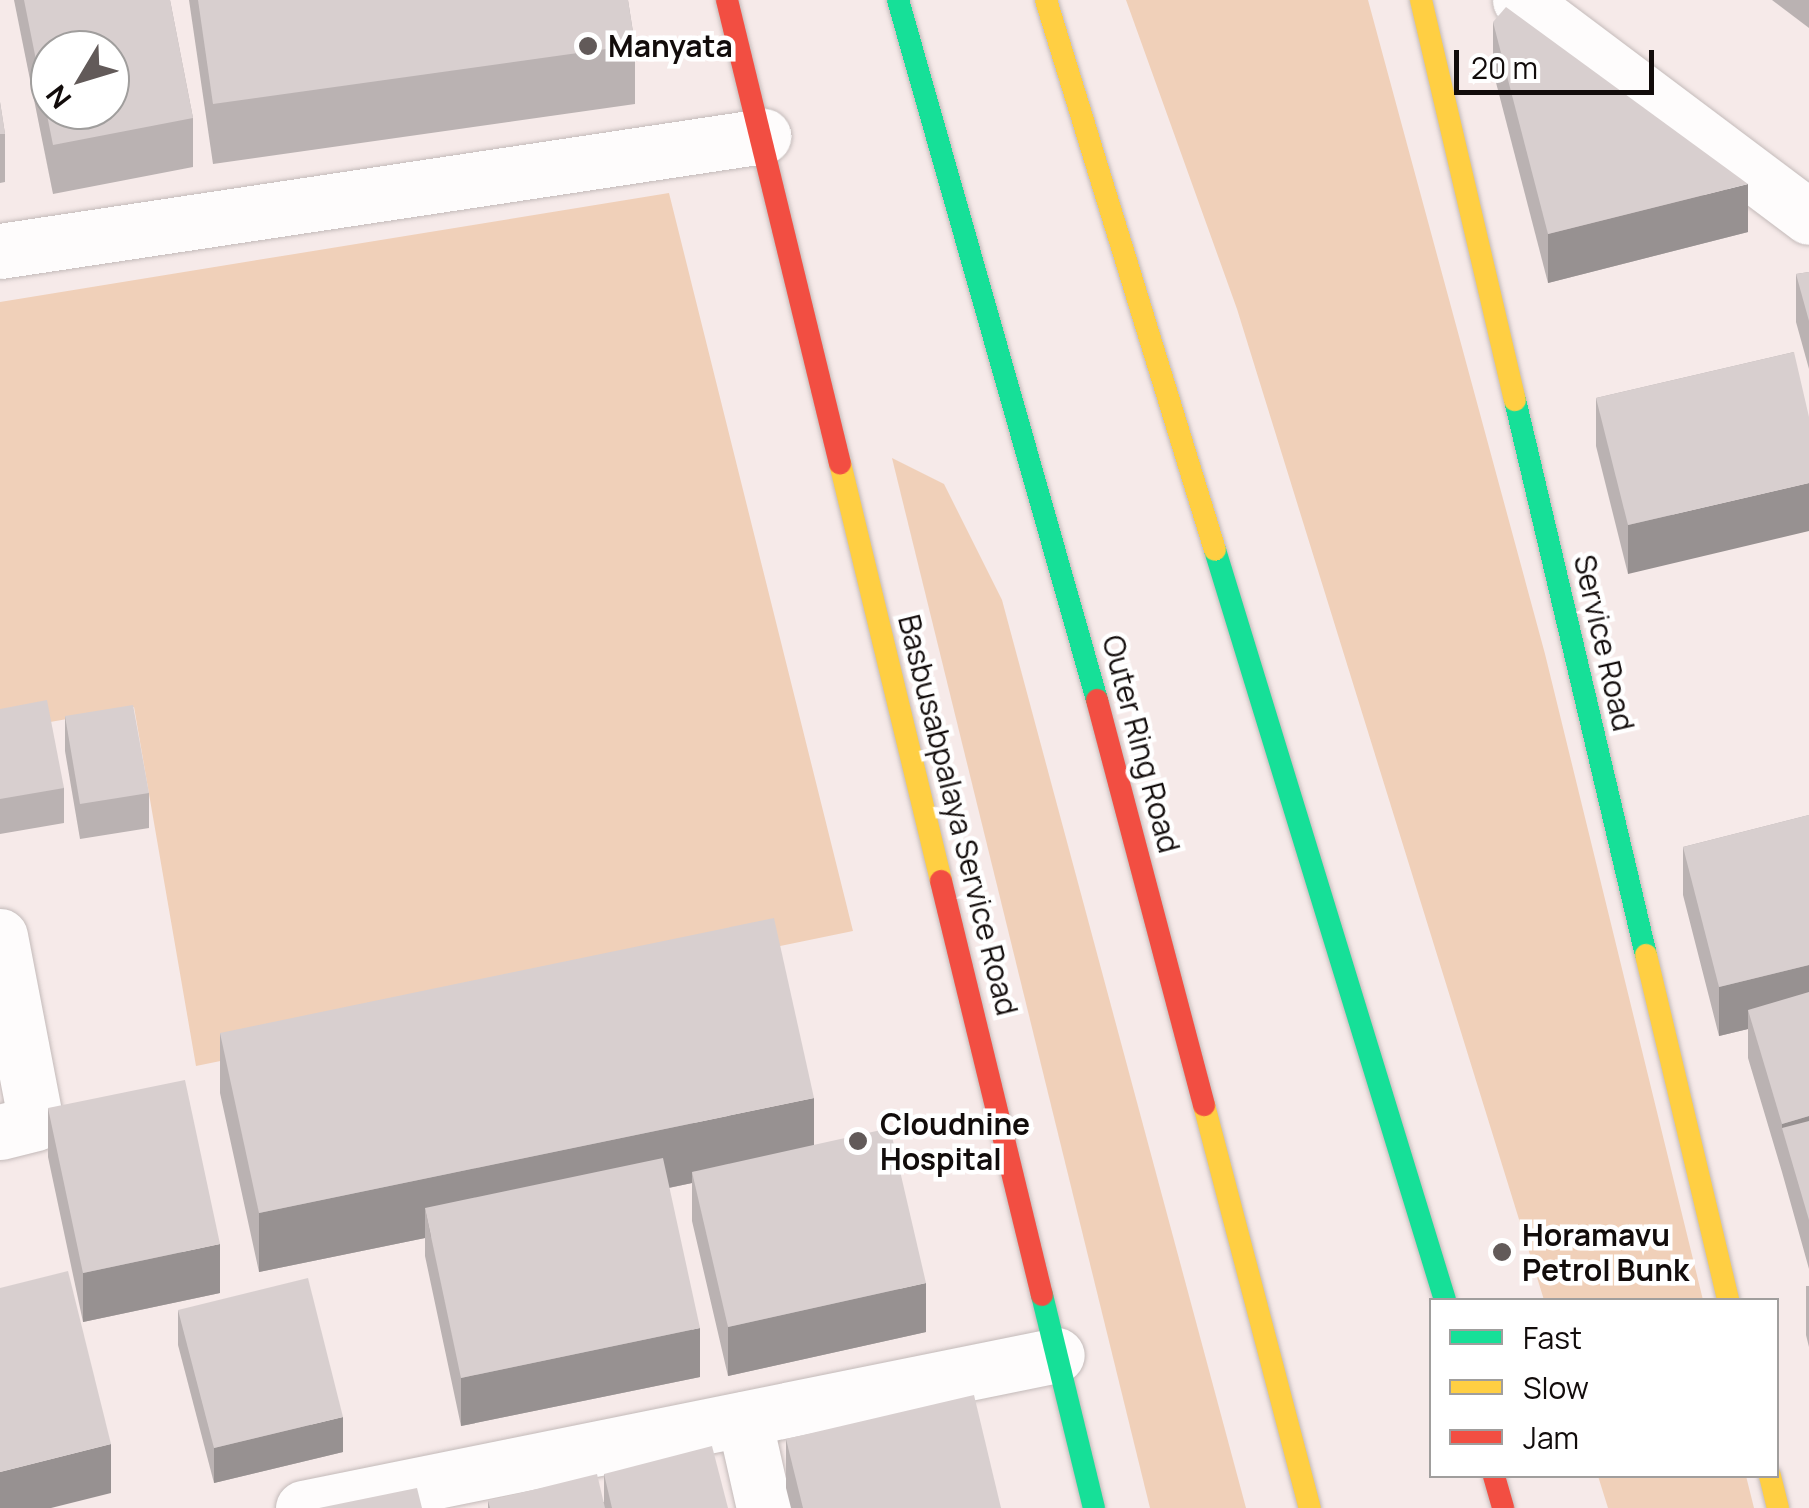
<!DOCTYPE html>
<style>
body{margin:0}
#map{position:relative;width:1809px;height:1508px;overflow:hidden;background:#f6eae9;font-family:Manrope,sans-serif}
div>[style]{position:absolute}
.green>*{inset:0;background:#f0d0b9}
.roads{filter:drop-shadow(0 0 2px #c3bab9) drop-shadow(0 0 2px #c3bab9)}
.street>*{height:55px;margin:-27.5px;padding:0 27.5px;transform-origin:27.5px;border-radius:27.5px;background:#fefcfc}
.fast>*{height:22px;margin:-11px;padding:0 11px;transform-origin:11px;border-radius:11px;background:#16e098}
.slow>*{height:22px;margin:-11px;padding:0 11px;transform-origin:11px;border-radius:11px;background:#ffcf43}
.jam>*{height:22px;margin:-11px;padding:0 11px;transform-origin:11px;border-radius:11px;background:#f24e42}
.wall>*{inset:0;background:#bab2b2}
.shaded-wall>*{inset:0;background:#979191}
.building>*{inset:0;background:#d8cfcf}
.dots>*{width:28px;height:28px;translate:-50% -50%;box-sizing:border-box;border:5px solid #fff;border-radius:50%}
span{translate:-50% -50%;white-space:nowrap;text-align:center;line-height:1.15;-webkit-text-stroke:9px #fff;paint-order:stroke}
.poi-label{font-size:30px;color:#120c0b;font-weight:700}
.left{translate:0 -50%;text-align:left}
.street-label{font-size:30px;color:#120c0b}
.legend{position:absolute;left:1429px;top:1298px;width:350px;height:180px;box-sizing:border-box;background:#fff;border:2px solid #a09e9d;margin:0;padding:12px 18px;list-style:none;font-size:30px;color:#120c0b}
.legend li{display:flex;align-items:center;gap:20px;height:50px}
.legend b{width:50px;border:2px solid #a09e9d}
.north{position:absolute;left:30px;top:30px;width:100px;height:100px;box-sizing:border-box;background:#fff;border:2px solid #a09e9d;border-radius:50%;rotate:232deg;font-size:28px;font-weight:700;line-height:40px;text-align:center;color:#120c0b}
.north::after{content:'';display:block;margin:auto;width:35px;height:45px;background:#625a59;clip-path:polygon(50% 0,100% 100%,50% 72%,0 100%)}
.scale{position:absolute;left:1454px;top:50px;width:200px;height:45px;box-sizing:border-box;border:5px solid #120c0b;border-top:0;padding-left:12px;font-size:30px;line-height:35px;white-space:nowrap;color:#120c0b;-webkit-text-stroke:8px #fff;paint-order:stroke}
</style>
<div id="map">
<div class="green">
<i style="clip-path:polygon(1126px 0,1368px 0,1545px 654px,1703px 1300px,1544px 1300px,1237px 309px)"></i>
<i style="clip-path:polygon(669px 193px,853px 931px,196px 1066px,134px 707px,0 731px,0 302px)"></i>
<i style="clip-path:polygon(892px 458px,944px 484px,1002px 600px,1246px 1508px,1150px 1508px)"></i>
<i style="clip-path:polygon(1598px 1476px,1746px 1476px,1754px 1508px,1608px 1508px)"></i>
</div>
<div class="roads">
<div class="street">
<i style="left:1520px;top:0;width:361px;rotate:36.9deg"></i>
<i style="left:0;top:251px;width:772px;rotate:-8.57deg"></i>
<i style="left:0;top:936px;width:190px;rotate:79.1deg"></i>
<i style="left:36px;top:1123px;width:37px;rotate:166deg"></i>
<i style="left:744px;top:1419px;width:91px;rotate:77.3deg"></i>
<i style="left:303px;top:1508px;width:769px;rotate:-11.47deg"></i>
</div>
<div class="fast">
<i style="left:898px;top:0;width:728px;rotate:74.13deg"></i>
<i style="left:1515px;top:400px;width:570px;rotate:76.72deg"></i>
<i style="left:1215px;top:550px;width:784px;rotate:72.95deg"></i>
<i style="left:1042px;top:1295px;width:219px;rotate:76.3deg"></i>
</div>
<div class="slow">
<i style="left:1046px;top:0;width:575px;rotate:72.92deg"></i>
<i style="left:1421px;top:0;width:411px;rotate:76.8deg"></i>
<i style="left:840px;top:463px;width:430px;rotate:76.4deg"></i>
<i style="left:1646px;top:955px;width:355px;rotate:76.6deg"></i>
<i style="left:1204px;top:1105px;width:417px;rotate:75.3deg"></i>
<i style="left:1770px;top:1476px;width:33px;rotate:76deg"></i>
</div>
<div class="jam">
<i style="left:727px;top:0;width:477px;rotate:76.3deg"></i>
<i style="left:1097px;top:700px;width:419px;rotate:75.2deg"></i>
<i style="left:941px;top:881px;width:426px;rotate:76.3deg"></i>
<i style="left:1494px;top:1476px;width:33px;rotate:74deg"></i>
</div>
</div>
<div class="wall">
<i style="clip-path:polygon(14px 0,170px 0,193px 118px,193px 167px,53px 194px)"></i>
<i style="clip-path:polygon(189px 0,628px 0,635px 45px,635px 104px,213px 164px)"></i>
<i style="clip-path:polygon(1772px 0,1809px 0,1809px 28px)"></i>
<i style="clip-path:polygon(1493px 22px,1748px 232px,1548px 283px,1493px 71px)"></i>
<i style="clip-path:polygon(0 102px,5px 134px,5px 182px,0 183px)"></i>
<i style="clip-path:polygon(1809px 272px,1809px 369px,1796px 322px,1796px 274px)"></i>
<i style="clip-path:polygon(1794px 352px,1628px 574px,1596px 446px,1596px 398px)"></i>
<i style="clip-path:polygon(0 709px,64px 788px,64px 823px,0 834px)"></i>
<i style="clip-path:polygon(65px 716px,149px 793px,149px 828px,80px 839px,65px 751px)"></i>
<i style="clip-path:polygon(1809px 815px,1809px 1269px,1782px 1172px,1748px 1058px,1748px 1029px,1719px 1036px,1683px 895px,1683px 847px)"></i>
<i style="clip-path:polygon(220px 1033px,814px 1145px,926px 1332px,728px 1376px,692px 1221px,692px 1183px,669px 1188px,700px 1377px,461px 1426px,425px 1256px,425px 1238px,259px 1272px,220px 1093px)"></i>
<i style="clip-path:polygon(48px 1108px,220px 1293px,83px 1322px,48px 1157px)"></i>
<i style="clip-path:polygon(1806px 1286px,1809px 1286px,1809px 1347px,1806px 1335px)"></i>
<i style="clip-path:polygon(178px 1310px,343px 1452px,214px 1483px,178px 1345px)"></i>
<i style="clip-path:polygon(786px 1439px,1001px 1508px,791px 1508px,786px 1488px)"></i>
<i style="clip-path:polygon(604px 1474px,728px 1508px,488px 1508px,488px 1501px,604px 1502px)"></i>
</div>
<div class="shaded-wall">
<i style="clip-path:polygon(1748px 184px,1748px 232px,1548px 283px,1548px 234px)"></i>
<i style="clip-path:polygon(1809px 483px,1809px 531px,1628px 574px,1628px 525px)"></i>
<i style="clip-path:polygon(1809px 965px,1809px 1014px,1748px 1010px,1748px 1029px,1719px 1036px,1719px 987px)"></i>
<i style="clip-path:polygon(814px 1098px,814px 1158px,692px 1172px,692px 1183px,431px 1237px,425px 1208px,425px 1238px,259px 1272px,259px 1213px)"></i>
<i style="clip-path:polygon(1809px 1116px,1809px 1165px,1782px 1128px,1782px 1173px,1782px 1124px)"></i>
<i style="clip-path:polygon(220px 1244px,220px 1293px,83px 1322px,83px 1273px)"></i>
<i style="clip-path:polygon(926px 1283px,926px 1332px,728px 1376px,728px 1327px)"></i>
<i style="clip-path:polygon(700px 1328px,700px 1377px,461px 1426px,461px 1378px)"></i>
<i style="clip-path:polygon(343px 1417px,343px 1452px,214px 1483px,214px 1448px)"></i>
<i style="clip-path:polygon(111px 1444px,111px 1493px,51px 1508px,0 1508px,0 1472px)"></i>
</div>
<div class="building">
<i style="clip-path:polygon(evenodd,24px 0,170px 0,193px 118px,53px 145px,24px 0,50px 50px,110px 50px,110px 110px,50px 110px,50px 50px)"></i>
<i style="clip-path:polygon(198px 0,628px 0,635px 45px,213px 104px)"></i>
<i style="clip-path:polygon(1506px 7px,1748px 184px,1548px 234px,1493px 22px)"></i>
<i style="clip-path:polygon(0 102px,5px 134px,0 134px)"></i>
<i style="clip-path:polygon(1809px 272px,1809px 321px,1796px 274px)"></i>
<i style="clip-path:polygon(1794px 352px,1809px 417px,1809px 483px,1628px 525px,1596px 398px)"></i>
<i style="clip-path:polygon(47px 700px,64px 788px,0 799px,0 709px)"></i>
<i style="clip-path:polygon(133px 705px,149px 793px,80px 804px,65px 716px)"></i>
<i style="clip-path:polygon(1809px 815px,1809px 965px,1719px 987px,1683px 847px)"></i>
<i style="clip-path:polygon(774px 918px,814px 1098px,259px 1213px,220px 1033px)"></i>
<i style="clip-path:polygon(1809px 992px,1809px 1116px,1782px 1124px,1748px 1010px)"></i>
<i style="clip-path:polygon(185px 1080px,220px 1244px,83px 1273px,48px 1108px)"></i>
<i style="clip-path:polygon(1809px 1121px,1809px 1220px,1782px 1128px)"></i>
<i style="clip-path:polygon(890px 1128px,926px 1283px,728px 1327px,692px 1172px)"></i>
<i style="clip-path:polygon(663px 1158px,700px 1328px,461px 1378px,425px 1208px)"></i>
<i style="clip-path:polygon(68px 1271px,111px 1444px,0 1472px,0 1288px)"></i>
<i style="clip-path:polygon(308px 1278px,343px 1417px,214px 1448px,178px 1310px)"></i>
<i style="clip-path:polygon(974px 1395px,1001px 1508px,803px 1508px,786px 1439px)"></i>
<i style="clip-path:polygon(712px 1446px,728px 1508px,612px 1508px,604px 1474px)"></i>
<i style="clip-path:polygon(597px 1474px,605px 1508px,490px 1508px,488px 1501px)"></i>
<i style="clip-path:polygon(417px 1488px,422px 1508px,319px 1508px)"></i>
</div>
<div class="dots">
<i style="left:588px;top:46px;background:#625a59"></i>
<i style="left:858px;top:1141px;background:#625a59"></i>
<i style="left:1502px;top:1252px;background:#625a59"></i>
</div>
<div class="poi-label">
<span class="left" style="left:608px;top:46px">Manyata</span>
<span class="left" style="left:880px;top:1141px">Cloudnine<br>Hospital</span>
<span class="left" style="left:1522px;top:1252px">Horamavu<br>Petrol Bunk</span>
</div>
<div class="street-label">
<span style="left:1604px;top:643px;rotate:77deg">Service Road</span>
<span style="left:1141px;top:744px;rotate:75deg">Outer Ring Road</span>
<span style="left:958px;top:815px;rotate:76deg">Basbusabpalaya Service Road</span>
</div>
<ul class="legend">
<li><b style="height:12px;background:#16e098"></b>Fast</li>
<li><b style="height:12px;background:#ffcf43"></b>Slow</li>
<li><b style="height:12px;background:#f24e42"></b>Jam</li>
</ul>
<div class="north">N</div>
<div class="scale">20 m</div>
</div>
